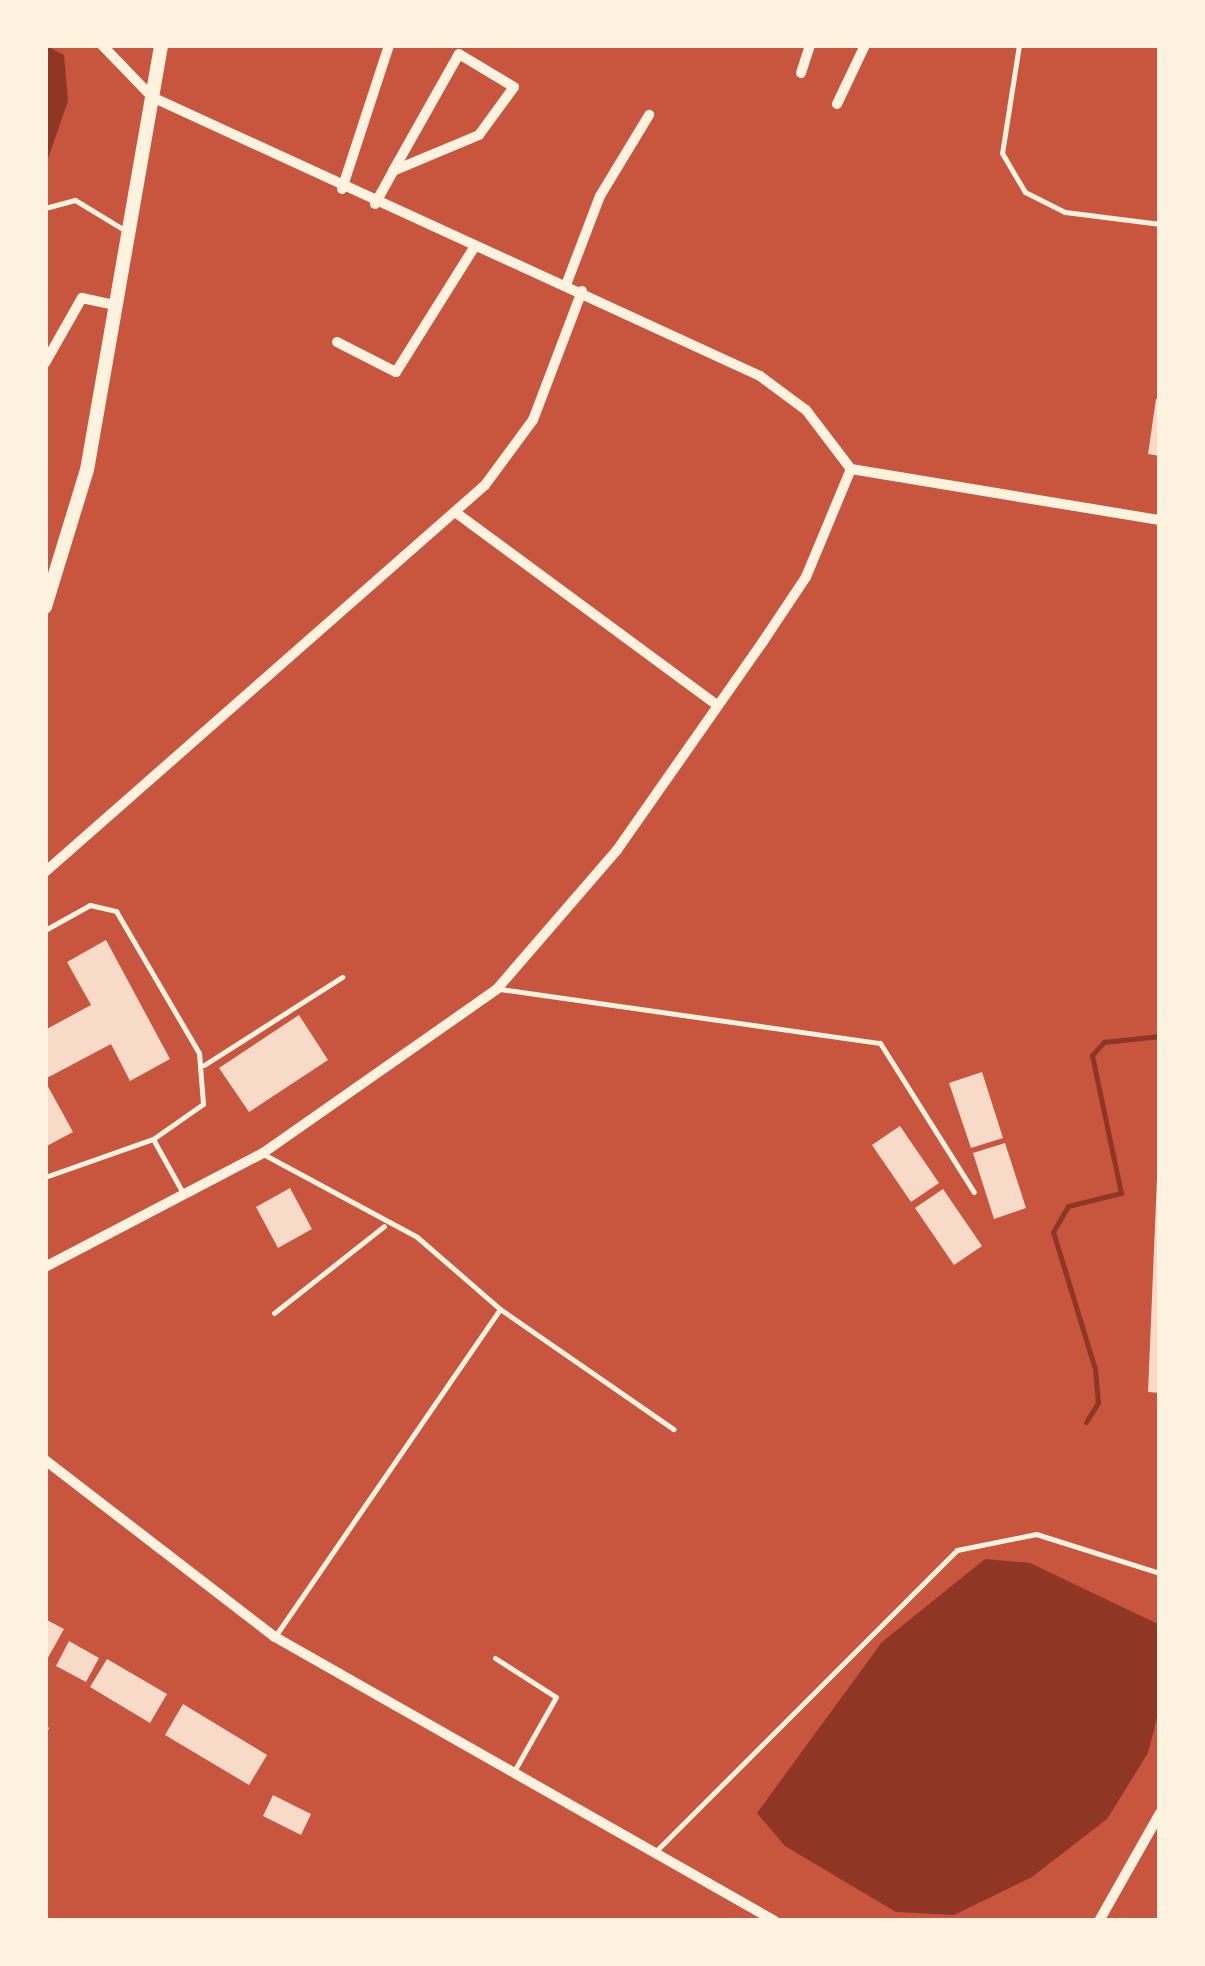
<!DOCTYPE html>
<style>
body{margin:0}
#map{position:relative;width:1205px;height:1966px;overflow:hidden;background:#c8553d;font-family:"Roboto Serif",serif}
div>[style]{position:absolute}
.water>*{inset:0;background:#8f3625}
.stream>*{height:5px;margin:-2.5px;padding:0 2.5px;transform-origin:2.5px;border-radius:2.5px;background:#8f3625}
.building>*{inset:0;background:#f7dbc8}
.service>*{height:5px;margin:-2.5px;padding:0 2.5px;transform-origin:2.5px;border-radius:2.5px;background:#fff3e0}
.minor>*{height:10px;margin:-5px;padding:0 5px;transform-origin:5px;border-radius:5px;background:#fff3e0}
.tertiary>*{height:14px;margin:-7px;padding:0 7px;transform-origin:7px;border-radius:7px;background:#fff3e0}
span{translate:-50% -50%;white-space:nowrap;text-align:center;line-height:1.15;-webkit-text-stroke:10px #fff3e0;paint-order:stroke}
.frame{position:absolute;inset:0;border:48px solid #fff3e0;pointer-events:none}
</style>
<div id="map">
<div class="water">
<i style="clip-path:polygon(45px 45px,64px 55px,68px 101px,45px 167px)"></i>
<i style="clip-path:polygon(985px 1559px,1030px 1563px,1160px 1625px,1160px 1706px,1148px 1753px,1107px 1819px,1032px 1877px,954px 1915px,896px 1912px,785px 1846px,757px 1813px,882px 1642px)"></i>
</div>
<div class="stream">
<i style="left:1086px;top:1422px;width:22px;rotate:-58deg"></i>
<i style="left:1098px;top:1403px;width:34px;rotate:-95deg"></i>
<i style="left:1095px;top:1369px;width:143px;rotate:-107deg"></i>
<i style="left:1053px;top:1232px;width:30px;rotate:-60deg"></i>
<i style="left:1068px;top:1206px;width:55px;rotate:-13.8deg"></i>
<i style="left:1121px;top:1193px;width:141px;rotate:-101.9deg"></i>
<i style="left:1092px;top:1055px;width:18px;rotate:-47deg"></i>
<i style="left:1104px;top:1042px;width:56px;rotate:-6.1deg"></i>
</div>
<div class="building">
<i style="clip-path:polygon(1156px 399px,1160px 399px,1160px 456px,1148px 454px)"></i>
<i style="clip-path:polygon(106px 940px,170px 1059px,130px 1081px,111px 1044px,45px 1079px,45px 1030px,91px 1005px,67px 962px)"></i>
<i style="clip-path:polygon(299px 1015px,328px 1060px,249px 1112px,219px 1068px)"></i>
<i style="clip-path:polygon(982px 1072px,1003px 1138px,971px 1148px,949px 1083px)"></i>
<i style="clip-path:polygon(45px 1081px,73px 1132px,45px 1147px)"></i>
<i style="clip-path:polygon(900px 1126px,939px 1183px,911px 1202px,872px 1145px)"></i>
<i style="clip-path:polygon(1005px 1143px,1026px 1208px,994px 1219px,973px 1153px)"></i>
<i style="clip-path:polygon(1157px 1178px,1160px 1178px,1160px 1393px,1148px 1392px)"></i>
<i style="clip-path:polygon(290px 1188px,312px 1229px,278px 1248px,256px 1207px)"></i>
<i style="clip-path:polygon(943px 1189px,982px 1246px,954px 1265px,915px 1208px)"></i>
<i style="clip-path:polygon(45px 1619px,64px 1629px,45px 1663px)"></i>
<i style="clip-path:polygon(69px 1641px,99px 1658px,86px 1682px,56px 1666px)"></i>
<i style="clip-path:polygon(107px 1659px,167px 1694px,150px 1723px,90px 1687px)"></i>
<i style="clip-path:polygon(183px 1704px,267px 1755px,249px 1785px,165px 1735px)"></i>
<i style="clip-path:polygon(273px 1795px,311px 1814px,301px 1835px,263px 1816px)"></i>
</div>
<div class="service">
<i style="left:1019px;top:45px;width:109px;rotate:98.9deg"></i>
<i style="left:1002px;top:153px;width:45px;rotate:59.5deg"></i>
<i style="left:1025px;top:192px;width:45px;rotate:26.6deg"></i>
<i style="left:1065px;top:212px;width:96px;rotate:7.2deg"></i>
<i style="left:45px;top:208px;width:31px;rotate:-15deg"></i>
<i style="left:75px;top:200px;width:60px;rotate:31.3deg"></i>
<i style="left:45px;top:930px;width:51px;rotate:-29.1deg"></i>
<i style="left:90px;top:905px;width:27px;rotate:13deg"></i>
<i style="left:116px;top:911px;width:164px;rotate:59.7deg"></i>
<i style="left:199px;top:1053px;width:51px;rotate:85.5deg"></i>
<i style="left:203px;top:1104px;width:61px;rotate:145deg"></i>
<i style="left:500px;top:989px;width:384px;rotate:8.1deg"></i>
<i style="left:880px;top:1043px;width:176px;rotate:57.8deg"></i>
<i style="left:204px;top:1065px;width:164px;rotate:-32.5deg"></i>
<i style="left:265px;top:1155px;width:173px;rotate:28.3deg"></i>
<i style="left:417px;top:1237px;width:110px;rotate:40.9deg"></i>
<i style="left:500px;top:1309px;width:211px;rotate:34.7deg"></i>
<i style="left:45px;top:1177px;width:114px;rotate:-19.4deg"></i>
<i style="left:153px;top:1139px;width:60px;rotate:60.9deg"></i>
<i style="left:274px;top:1313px;width:140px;rotate:-38.3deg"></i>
<i style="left:276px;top:1635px;width:394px;rotate:-55.5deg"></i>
<i style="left:495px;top:1658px;width:72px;rotate:32.6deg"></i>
<i style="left:556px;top:1697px;width:87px;rotate:119.5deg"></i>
<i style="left:45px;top:1727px;width:1px;rotate:45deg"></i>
<i style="left:655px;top:1852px;width:427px;rotate:-45deg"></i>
<i style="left:957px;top:1550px;width:81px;rotate:-11.4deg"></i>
<i style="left:1036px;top:1534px;width:130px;rotate:17.5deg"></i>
</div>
<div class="minor">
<i style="left:102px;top:45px;width:72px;rotate:46.1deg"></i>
<i style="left:152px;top:97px;width:669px;rotate:24.65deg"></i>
<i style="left:760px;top:376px;width:57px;rotate:36.5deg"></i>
<i style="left:806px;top:410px;width:74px;rotate:52.7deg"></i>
<i style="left:851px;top:469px;width:313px;rotate:9.4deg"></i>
<i style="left:801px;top:73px;width:29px;rotate:-72deg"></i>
<i style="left:837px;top:104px;width:65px;rotate:-64.6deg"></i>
<i style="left:342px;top:189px;width:151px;rotate:-71.9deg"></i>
<i style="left:375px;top:204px;width:38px;rotate:-61deg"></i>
<i style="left:393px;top:171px;width:134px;rotate:-60.6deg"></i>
<i style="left:459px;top:54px;width:64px;rotate:31deg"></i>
<i style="left:514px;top:87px;width:59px;rotate:126.1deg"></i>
<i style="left:479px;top:135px;width:93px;rotate:157.3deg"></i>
<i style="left:566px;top:285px;width:95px;rotate:-69.1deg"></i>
<i style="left:600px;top:196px;width:95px;rotate:-58.8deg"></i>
<i style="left:337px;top:342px;width:66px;rotate:27deg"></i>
<i style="left:396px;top:372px;width:149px;rotate:-57.9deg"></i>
<i style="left:45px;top:363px;width:75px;rotate:-60.4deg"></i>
<i style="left:82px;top:298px;width:35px;rotate:12deg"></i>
<i style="left:455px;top:512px;width:322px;rotate:36.4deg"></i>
<i style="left:45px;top:872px;width:586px;rotate:-41.33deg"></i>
<i style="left:485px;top:485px;width:81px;rotate:-53.6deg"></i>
<i style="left:533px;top:420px;width:138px;rotate:-69.2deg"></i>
<i style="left:45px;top:1267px;width:246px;rotate:-27.6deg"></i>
<i style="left:263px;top:1153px;width:286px;rotate:-35deg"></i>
<i style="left:497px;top:989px;width:184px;rotate:-49.2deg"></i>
<i style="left:617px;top:850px;width:256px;rotate:-55deg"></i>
<i style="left:764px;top:640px;width:76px;rotate:-56.3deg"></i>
<i style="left:806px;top:577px;width:117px;rotate:-67.4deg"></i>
<i style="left:45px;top:1460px;width:290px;rotate:37.6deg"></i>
<i style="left:275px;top:1637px;width:575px;rotate:29.6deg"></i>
<i style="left:1099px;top:1921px;width:124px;rotate:-60.5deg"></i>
</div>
<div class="tertiary">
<i style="left:45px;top:607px;width:143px;rotate:-73deg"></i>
<i style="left:87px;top:470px;width:431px;rotate:-80.1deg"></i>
</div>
<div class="frame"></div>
</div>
